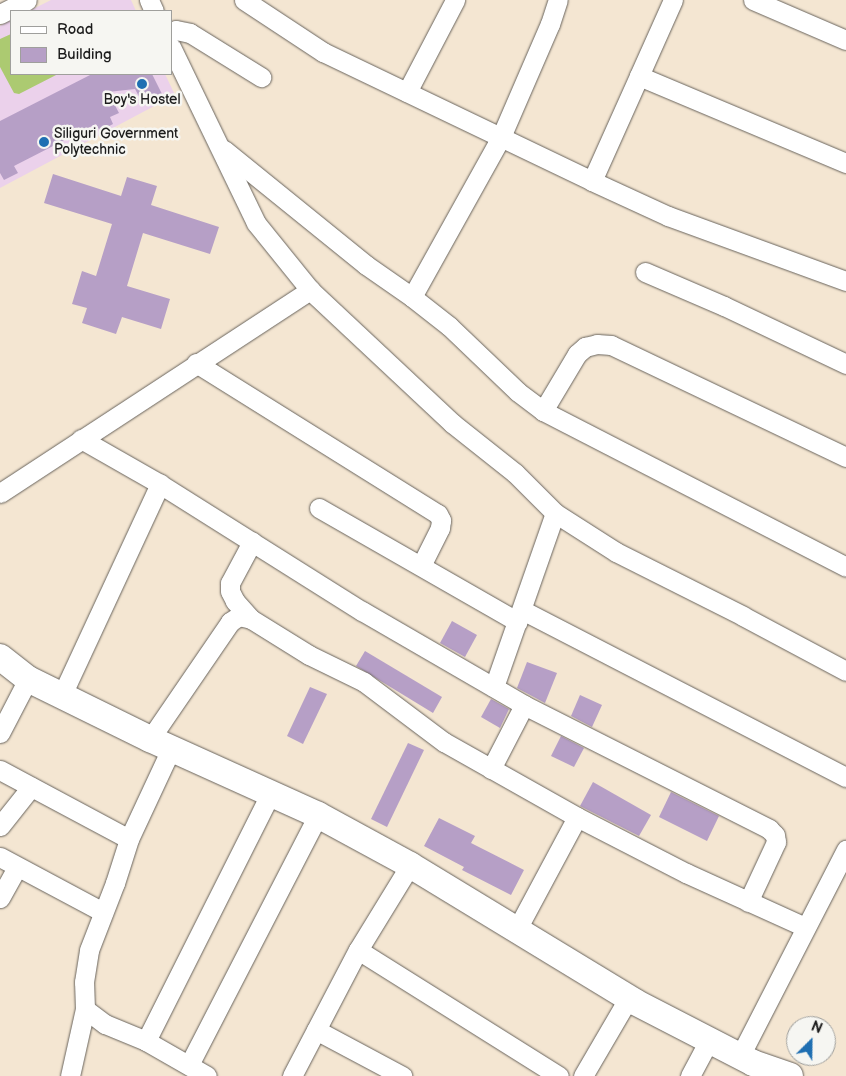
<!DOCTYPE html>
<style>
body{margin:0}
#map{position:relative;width:846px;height:1076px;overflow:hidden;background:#f4e6d2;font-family:"Balsamiq Sans",sans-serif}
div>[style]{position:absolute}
.built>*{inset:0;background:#ebd1eb}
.green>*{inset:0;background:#acca71}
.building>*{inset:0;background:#b69fc6}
.roads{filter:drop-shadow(0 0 1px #68635c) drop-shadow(0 0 1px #68635c)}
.street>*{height:19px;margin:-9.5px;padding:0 9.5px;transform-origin:9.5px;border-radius:9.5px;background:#fff}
.secondary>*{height:26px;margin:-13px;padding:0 13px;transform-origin:13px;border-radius:13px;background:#fff}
.dots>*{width:14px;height:14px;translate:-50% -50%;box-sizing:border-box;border:2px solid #f6f6f2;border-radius:50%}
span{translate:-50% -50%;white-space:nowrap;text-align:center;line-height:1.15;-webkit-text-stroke:5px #f6f6f2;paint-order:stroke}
.poi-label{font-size:14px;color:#1c1c1c}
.left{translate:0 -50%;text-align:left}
.legend{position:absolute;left:10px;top:10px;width:162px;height:65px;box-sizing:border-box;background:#f6f6f2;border:1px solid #9f9f9c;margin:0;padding:6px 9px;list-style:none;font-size:15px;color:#1c1c1c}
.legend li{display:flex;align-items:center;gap:10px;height:25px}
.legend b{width:25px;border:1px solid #9f9f9c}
.north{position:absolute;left:786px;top:1016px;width:50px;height:50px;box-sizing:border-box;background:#f6f6f2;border:1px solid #9f9f9c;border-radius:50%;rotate:23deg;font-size:14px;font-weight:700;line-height:20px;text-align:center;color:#1c1c1c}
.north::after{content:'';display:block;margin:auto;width:18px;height:22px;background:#1f6fb2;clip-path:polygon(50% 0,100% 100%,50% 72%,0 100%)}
</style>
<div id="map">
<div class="built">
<i style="clip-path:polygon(51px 0,131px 0,136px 11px,29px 11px)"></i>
<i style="clip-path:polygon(11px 20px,11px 74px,165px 74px,175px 95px,0 188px,0 26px)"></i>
</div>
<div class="green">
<i style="clip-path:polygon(11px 34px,11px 74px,58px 74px,19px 94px,14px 93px,0 67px,0 39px)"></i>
</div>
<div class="building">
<i style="clip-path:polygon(92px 74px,152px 74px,162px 94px,143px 104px,135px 89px,108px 92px,119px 113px,110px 117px,113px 124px,100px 131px,96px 124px,14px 166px,18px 173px,4px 180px,0 173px,0 121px)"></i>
<i style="clip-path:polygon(53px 174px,121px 196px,127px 177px,157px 186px,151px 205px,219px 227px,210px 254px,143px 233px,127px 286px,170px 299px,161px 329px,122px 317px,116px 334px,82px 323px,87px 308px,72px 304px,82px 271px,96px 276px,112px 224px,44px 203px)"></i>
<i style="clip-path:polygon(452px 621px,477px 635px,465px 657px,440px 643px)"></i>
<i style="clip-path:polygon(365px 651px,442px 697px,433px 713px,356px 666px)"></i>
<i style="clip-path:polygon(527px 662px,557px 673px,545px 703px,517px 688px)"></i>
<i style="clip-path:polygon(310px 687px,327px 694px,303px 744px,287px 736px)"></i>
<i style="clip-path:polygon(580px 695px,602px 705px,592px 727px,571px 716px)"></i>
<i style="clip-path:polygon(491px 699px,509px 709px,500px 728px,481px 717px)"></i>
<i style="clip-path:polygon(561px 736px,584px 748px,574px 767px,551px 756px)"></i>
<i style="clip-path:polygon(408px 743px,424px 750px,387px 827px,371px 819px)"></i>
<i style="clip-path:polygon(593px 782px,651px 815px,639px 836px,580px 806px)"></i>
<i style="clip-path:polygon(671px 792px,719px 816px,707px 841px,659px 817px)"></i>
<i style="clip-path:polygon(439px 818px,475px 836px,471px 843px,524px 870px,511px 895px,462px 870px,464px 867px,424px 846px)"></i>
</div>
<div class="roads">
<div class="street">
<i style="left:149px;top:0;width:12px;rotate:66deg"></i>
<i style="left:244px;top:0;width:95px;rotate:33.4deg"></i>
<i style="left:323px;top:52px;width:298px;rotate:25.6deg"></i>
<i style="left:592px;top:181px;width:84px;rotate:24.7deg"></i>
<i style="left:668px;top:216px;width:189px;rotate:20.1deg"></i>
<i style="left:753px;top:0;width:101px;rotate:23.3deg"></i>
<i style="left:0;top:14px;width:30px;rotate:-27deg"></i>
<i style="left:171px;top:32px;width:5px;rotate:-22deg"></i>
<i style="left:176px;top:30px;width:14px;rotate:12deg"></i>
<i style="left:190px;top:33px;width:84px;rotate:31.8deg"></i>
<i style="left:171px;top:47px;width:195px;rotate:64.2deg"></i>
<i style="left:256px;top:223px;width:86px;rotate:51.1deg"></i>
<i style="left:310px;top:290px;width:195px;rotate:43.1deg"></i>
<i style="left:452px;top:423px;width:80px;rotate:38.4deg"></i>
<i style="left:515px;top:473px;width:57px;rotate:45deg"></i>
<i style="left:555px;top:513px;width:72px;rotate:32.6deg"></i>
<i style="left:616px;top:552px;width:142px;rotate:26.7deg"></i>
<i style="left:743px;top:616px;width:117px;rotate:28.1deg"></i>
<i style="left:639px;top:76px;width:83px;rotate:-65.9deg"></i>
<i style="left:407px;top:92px;width:104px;rotate:-62.4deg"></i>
<i style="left:224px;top:150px;width:183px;rotate:39deg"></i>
<i style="left:366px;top:265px;width:56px;rotate:34.8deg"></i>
<i style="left:412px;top:297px;width:47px;rotate:38.1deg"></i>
<i style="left:449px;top:326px;width:95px;rotate:43.7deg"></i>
<i style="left:518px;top:392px;width:31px;rotate:37deg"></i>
<i style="left:543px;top:411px;width:341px;rotate:27.2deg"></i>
<i style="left:592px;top:181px;width:115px;rotate:-65.9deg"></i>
<i style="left:639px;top:76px;width:225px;rotate:22.8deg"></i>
<i style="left:645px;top:272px;width:86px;rotate:23.3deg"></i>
<i style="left:724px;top:306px;width:135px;rotate:25.4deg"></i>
<i style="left:412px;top:297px;width:183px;rotate:-60.9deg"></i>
<i style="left:501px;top:137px;width:123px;rotate:-66.6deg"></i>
<i style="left:550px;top:24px;width:25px;rotate:-72deg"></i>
<i style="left:196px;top:363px;width:285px;rotate:32deg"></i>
<i style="left:438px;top:514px;width:7px;rotate:63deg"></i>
<i style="left:441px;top:520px;width:8px;rotate:97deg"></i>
<i style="left:440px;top:528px;width:42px;rotate:116.6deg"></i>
<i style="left:543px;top:411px;width:66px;rotate:-59.2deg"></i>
<i style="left:577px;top:354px;width:11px;rotate:-41deg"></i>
<i style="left:585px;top:347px;width:12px;rotate:-14deg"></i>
<i style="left:597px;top:344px;width:14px;rotate:4deg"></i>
<i style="left:611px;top:345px;width:260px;rotate:25.5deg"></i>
<i style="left:81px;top:439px;width:91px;rotate:29.7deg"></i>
<i style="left:160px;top:484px;width:239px;rotate:32.2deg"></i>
<i style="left:362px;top:611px;width:187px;rotate:30.1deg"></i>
<i style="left:524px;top:705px;width:275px;rotate:26.8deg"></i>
<i style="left:769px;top:829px;width:8px;rotate:45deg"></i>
<i style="left:775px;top:835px;width:7px;rotate:82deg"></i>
<i style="left:776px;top:842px;width:66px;rotate:115deg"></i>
<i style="left:0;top:493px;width:371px;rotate:-33.2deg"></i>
<i style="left:319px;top:508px;width:229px;rotate:29.8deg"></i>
<i style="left:522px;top:610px;width:365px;rotate:27.3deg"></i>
<i style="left:251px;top:619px;width:24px;rotate:-132deg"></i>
<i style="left:235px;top:601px;width:11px;rotate:-117deg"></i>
<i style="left:230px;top:591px;width:8px;rotate:-90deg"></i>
<i style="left:230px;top:583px;width:47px;rotate:-61.8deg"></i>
<i style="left:494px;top:687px;width:184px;rotate:-70.7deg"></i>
<i style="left:62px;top:695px;width:233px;rotate:-65.1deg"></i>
<i style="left:0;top:733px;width:61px;rotate:-62.6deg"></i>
<i style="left:150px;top:739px;width:142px;rotate:-55.6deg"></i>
<i style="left:230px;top:622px;width:11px;rotate:-34deg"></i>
<i style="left:239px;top:616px;width:12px;rotate:14deg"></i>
<i style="left:251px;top:619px;width:68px;rotate:31.8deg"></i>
<i style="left:309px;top:655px;width:61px;rotate:26.1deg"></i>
<i style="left:364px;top:682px;width:100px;rotate:36.9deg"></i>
<i style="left:444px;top:742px;width:153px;rotate:29.4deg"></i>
<i style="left:577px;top:817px;width:123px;rotate:27.2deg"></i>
<i style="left:686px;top:873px;width:131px;rotate:24.4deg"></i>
<i style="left:491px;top:769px;width:72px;rotate:-62.7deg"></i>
<i style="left:0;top:770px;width:146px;rotate:28.1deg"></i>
<i style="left:0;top:826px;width:50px;rotate:-51.5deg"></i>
<i style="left:0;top:857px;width:117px;rotate:28.1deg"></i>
<i style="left:0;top:898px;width:35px;rotate:-61deg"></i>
<i style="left:516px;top:931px;width:129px;rotate:-61.8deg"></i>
<i style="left:358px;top:950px;width:237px;rotate:32.1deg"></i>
<i style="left:85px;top:1009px;width:25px;rotate:37deg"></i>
<i style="left:105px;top:1024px;width:44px;rotate:22.5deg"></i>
<i style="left:146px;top:1041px;width:70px;rotate:29.8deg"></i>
<i style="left:316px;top:1030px;width:98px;rotate:28.1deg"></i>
<i style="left:146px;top:1041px;width:278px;rotate:-63.3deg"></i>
<i style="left:740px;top:1056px;width:232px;rotate:-62.8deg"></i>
<i style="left:189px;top:1065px;width:281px;rotate:-62.7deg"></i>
<i style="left:70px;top:1076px;width:69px;rotate:-77.4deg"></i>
<i style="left:85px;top:1009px;width:27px;rotate:-92deg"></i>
<i style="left:84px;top:982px;width:32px;rotate:-81deg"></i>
<i style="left:89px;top:950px;width:72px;rotate:-68.8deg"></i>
<i style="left:115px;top:883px;width:46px;rotate:-72.3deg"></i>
<i style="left:129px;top:839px;width:99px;rotate:-65deg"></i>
<i style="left:292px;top:1076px;width:142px;rotate:-62.4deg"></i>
<i style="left:358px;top:950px;width:100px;rotate:-58.5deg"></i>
<i style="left:583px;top:1076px;width:89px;rotate:-59.7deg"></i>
<i style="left:690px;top:1076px;width:40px;rotate:-62deg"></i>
</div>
<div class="secondary">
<i style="left:0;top:657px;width:36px;rotate:38deg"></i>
<i style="left:28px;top:679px;width:136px;rotate:26.2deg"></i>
<i style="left:150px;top:739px;width:184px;rotate:24.3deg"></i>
<i style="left:318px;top:815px;width:105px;rotate:28.5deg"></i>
<i style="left:410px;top:865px;width:263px;rotate:31.3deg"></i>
<i style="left:635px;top:1002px;width:133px;rotate:27.3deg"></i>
<i style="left:753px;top:1063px;width:39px;rotate:19deg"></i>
</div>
</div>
<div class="dots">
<i style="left:142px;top:84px;background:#1f6fb2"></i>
<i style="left:44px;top:142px;background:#1f6fb2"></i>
</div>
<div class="poi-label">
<span style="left:142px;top:100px">Boy's Hostel</span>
<span class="left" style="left:54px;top:142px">Siliguri Government<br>Polytechnic</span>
</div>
<ul class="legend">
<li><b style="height:6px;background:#fff"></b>Road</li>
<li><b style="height:14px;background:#b69fc6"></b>Building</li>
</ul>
<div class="north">N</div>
</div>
